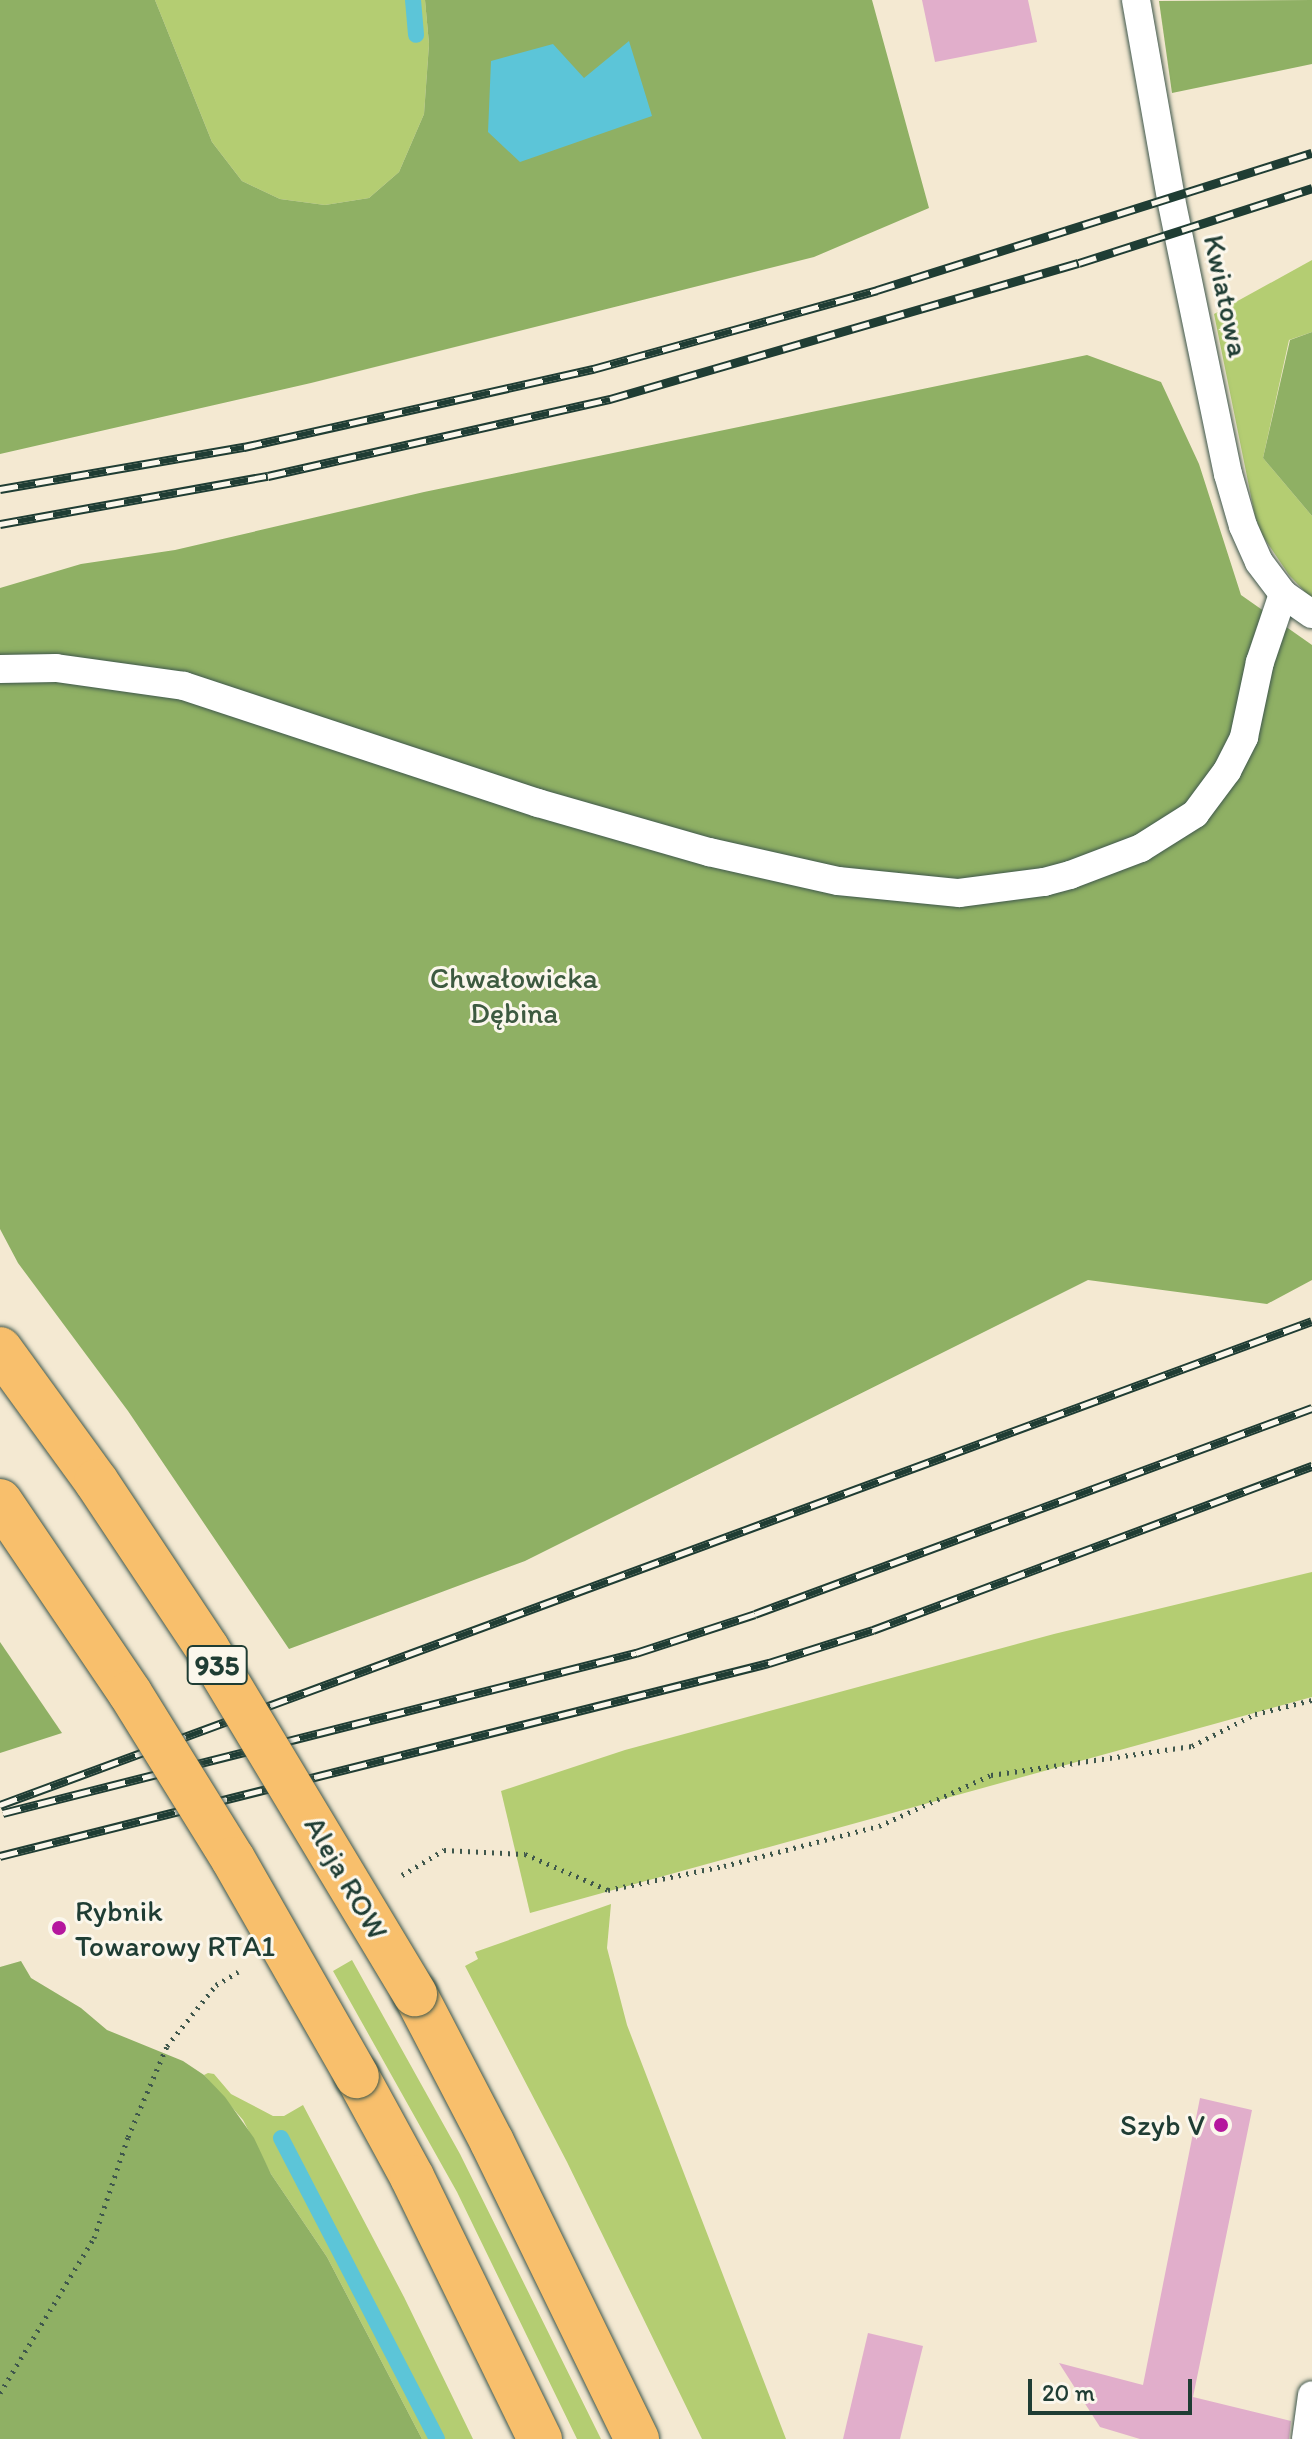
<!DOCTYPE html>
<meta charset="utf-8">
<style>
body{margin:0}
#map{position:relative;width:1312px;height:2439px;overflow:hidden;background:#f4e9d2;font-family:Itim,sans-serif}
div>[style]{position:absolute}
.green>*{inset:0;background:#b4cd72}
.forest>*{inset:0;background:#8fb064}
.water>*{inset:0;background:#5cc5d8}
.stream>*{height:16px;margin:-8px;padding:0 8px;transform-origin:8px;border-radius:8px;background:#5cc5d8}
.building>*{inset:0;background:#e1aecb}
.path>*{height:5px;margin-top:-2.5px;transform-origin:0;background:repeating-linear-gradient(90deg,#3f574c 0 2px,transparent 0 8px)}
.roads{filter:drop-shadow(0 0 2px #3f574c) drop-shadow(0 0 2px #3f574c)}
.service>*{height:28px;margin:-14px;padding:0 14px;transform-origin:14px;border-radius:14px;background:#fff}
.primary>*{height:44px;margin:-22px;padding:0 22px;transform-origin:22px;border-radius:22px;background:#f8bf6c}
.rail>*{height:9px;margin-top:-4.5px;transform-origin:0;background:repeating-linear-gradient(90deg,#fbf7ec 0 18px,#1f3d34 0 36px);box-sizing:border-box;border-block:2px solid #1f3d34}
.bridges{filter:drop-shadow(0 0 2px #3f574c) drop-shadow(0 0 2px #3f574c)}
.primary-bridge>*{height:44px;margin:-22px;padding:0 22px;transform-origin:22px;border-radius:22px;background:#f8bf6c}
.dots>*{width:22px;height:22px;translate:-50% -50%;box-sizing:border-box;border:4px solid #fbf7ec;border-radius:50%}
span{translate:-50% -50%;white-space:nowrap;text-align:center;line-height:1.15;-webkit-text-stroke:6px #fbf7ec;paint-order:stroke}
.shield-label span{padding:2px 6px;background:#fbf7ec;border:2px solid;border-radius:6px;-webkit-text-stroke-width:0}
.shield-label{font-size:28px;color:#1f3d34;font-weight:700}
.street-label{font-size:30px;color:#1f3d34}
.park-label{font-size:30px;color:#3d5a40}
.poi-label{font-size:30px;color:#1f3d34}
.left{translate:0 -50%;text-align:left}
.right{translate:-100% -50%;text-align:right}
.scale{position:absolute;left:1028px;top:2379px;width:164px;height:36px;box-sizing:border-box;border:4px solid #1f3d34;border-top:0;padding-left:10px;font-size:24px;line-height:28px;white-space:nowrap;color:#1f3d34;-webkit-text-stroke:6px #fbf7ec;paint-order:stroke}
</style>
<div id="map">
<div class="green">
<i style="clip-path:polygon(155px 0,425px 0,429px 44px,424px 114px,399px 172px,369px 198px,325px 205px,280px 199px,242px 181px,212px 142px)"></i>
<i style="clip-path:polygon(1312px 260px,1312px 332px,1289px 340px,1263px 458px,1312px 516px,1312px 599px,1289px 575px,1262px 535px,1255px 516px,1214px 314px)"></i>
<i style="clip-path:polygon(1312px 1572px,1312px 1697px,530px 1913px,501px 1791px,625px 1750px,1054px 1634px)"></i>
<i style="clip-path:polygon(611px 1904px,607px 1948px,627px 2025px,786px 2439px,702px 2439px,567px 2162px,465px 1966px,478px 1959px,475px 1952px)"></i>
<i style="clip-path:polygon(352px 1960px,460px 2154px,601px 2439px,577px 2439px,457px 2192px,333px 1971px)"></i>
<i style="clip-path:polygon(208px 2073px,214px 2074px,231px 2094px,273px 2116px,284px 2116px,303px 2105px,404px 2297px,473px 2439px,422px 2439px,327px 2257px,271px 2174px,243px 2120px,204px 2075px)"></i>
</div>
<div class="forest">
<i style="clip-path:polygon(0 0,155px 0,212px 142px,242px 181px,280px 199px,325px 205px,369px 198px,399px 172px,424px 114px,429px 44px,425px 0,872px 0,929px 208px,814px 257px,311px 383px,0 454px)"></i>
<i style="clip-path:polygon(1312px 0,1312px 64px,1172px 93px,1159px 1px)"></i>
<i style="clip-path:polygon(1312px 332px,1312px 516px,1263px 458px,1290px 340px)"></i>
<i style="clip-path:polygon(1087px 355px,1161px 382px,1199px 464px,1241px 595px,1312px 645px,1312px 1280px,1267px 1304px,1088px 1280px,525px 1561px,289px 1649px,128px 1411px,18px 1263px,0 1229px,0 588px,81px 564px,175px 550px,424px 492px)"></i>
<i style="clip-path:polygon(0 1642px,62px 1733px,0 1753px)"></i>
<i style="clip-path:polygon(21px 1961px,31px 1978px,81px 2008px,107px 2030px,183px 2061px,204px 2075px,225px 2097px,254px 2138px,271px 2174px,327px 2257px,422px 2439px,0 2439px,0 1967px)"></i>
</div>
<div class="water">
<i style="clip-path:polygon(629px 41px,652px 116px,520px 162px,488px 132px,491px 61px,553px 44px,584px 78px)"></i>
</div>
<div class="stream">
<i style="left:413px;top:0;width:35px;rotate:85deg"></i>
<i style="left:281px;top:2138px;width:339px;rotate:62.6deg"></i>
</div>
<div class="building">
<i style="clip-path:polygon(922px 0,1028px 0,1037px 42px,935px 62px)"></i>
<i style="clip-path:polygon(1200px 2098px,1252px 2110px,1193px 2397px,1291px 2421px,1289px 2439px,1140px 2439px,1100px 2427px,1059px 2363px,1143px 2385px)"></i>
<i style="clip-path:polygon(868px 2333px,923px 2346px,900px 2439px,843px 2439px)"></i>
</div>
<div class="path">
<i style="left:402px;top:1875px;width:49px;rotate:-30.8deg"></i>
<i style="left:444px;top:1850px;width:81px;rotate:2.8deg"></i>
<i style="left:525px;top:1854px;width:90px;rotate:23.4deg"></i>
<i style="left:608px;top:1890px;width:118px;rotate:-11.7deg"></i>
<i style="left:724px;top:1866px;width:160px;rotate:-14.5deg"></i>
<i style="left:879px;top:1826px;width:123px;rotate:-24.5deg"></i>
<i style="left:991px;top:1775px;width:203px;rotate:-8.2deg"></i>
<i style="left:1192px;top:1746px;width:71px;rotate:-26.9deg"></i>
<i style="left:1255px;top:1714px;width:59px;rotate:-13.8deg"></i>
<i style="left:0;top:2393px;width:181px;rotate:-58.8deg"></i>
<i style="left:94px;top:2238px;width:107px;rotate:-71.4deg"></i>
<i style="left:128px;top:2137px;width:99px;rotate:-66.8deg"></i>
<i style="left:167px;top:2046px;width:78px;rotate:-51.2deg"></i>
<i style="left:216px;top:1985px;width:26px;rotate:-31deg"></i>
</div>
<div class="roads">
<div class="service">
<i style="left:1136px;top:0;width:202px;rotate:80deg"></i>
<i style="left:1171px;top:199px;width:281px;rotate:78.3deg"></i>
<i style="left:1228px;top:474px;width:54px;rotate:73.9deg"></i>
<i style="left:1243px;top:526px;width:39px;rotate:66deg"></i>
<i style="left:1259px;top:562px;width:40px;rotate:53deg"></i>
<i style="left:1283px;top:594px;width:35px;rotate:35deg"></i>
<i style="left:0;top:669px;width:56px;rotate:-1deg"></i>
<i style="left:56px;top:668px;width:129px;rotate:8deg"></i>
<i style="left:184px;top:686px;width:373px;rotate:18.3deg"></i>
<i style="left:538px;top:803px;width:178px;rotate:16deg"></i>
<i style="left:709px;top:852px;width:132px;rotate:12.7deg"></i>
<i style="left:838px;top:881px;width:122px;rotate:5.7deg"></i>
<i style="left:959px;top:893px;width:86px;rotate:-7.4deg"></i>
<i style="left:1044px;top:882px;width:27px;rotate:-15deg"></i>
<i style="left:1070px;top:875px;width:76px;rotate:-20.8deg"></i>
<i style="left:1141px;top:848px;width:64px;rotate:-32.2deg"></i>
<i style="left:1195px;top:814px;width:54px;rotate:-53.3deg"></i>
<i style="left:1227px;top:771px;width:38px;rotate:-63deg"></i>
<i style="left:1244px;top:737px;width:77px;rotate:-78deg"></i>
<i style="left:1260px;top:662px;width:72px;rotate:-71.3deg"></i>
<i style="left:1306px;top:2439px;width:44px;rotate:-82.2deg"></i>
</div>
<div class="primary">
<i style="left:415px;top:1994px;width:167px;rotate:62.5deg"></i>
<i style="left:492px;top:2142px;width:331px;rotate:64deg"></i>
<i style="left:357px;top:2076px;width:115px;rotate:61.4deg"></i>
<i style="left:412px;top:2177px;width:292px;rotate:64deg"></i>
</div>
</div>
<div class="rail">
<i style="left:0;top:489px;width:248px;rotate:-9.8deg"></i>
<i style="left:244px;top:447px;width:358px;rotate:-12.6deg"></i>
<i style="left:593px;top:369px;width:295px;rotate:-15.5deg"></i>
<i style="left:877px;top:290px;width:456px;rotate:-17.5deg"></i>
<i style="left:0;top:524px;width:272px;rotate:-10.2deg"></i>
<i style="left:268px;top:476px;width:351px;rotate:-12.7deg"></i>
<i style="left:610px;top:399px;width:488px;rotate:-16.2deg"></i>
<i style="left:1079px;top:263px;width:245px;rotate:-17.8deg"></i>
<i style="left:0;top:1805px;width:1398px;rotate:-20.25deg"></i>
<i style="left:3px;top:1813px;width:653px;rotate:-14.19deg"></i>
<i style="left:636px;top:1653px;width:125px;rotate:-18.1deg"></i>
<i style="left:755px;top:1614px;width:594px;rotate:-20.3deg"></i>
<i style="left:0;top:1856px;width:793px;rotate:-14.09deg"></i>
<i style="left:769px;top:1663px;width:109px;rotate:-17.6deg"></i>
<i style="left:873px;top:1630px;width:469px;rotate:-20.5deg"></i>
</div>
<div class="bridges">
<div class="primary-bridge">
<i style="left:0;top:1349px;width:163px;rotate:54deg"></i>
<i style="left:96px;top:1481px;width:201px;rotate:56.4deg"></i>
<i style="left:207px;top:1648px;width:404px;rotate:59deg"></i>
<i style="left:0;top:1501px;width:232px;rotate:55.9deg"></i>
<i style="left:130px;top:1693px;width:195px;rotate:58.2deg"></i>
<i style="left:233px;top:1859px;width:250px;rotate:60.3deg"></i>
</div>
</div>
<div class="dots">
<i style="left:59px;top:1928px;background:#b5179e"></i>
<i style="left:1221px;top:2125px;background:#b5179e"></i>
</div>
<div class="shield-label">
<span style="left:217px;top:1665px">935</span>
</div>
<div class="street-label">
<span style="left:1226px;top:296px;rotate:78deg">Kwiatowa</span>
<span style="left:346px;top:1878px;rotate:60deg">Aleja ROW</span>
</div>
<div class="park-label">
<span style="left:514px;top:995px">Chwałowicka<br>Dębina</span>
</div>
<div class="poi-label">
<span class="left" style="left:75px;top:1928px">Rybnik<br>Towarowy RTA1</span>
<span class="right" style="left:1205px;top:2125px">Szyb V</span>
</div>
<div class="scale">20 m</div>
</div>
